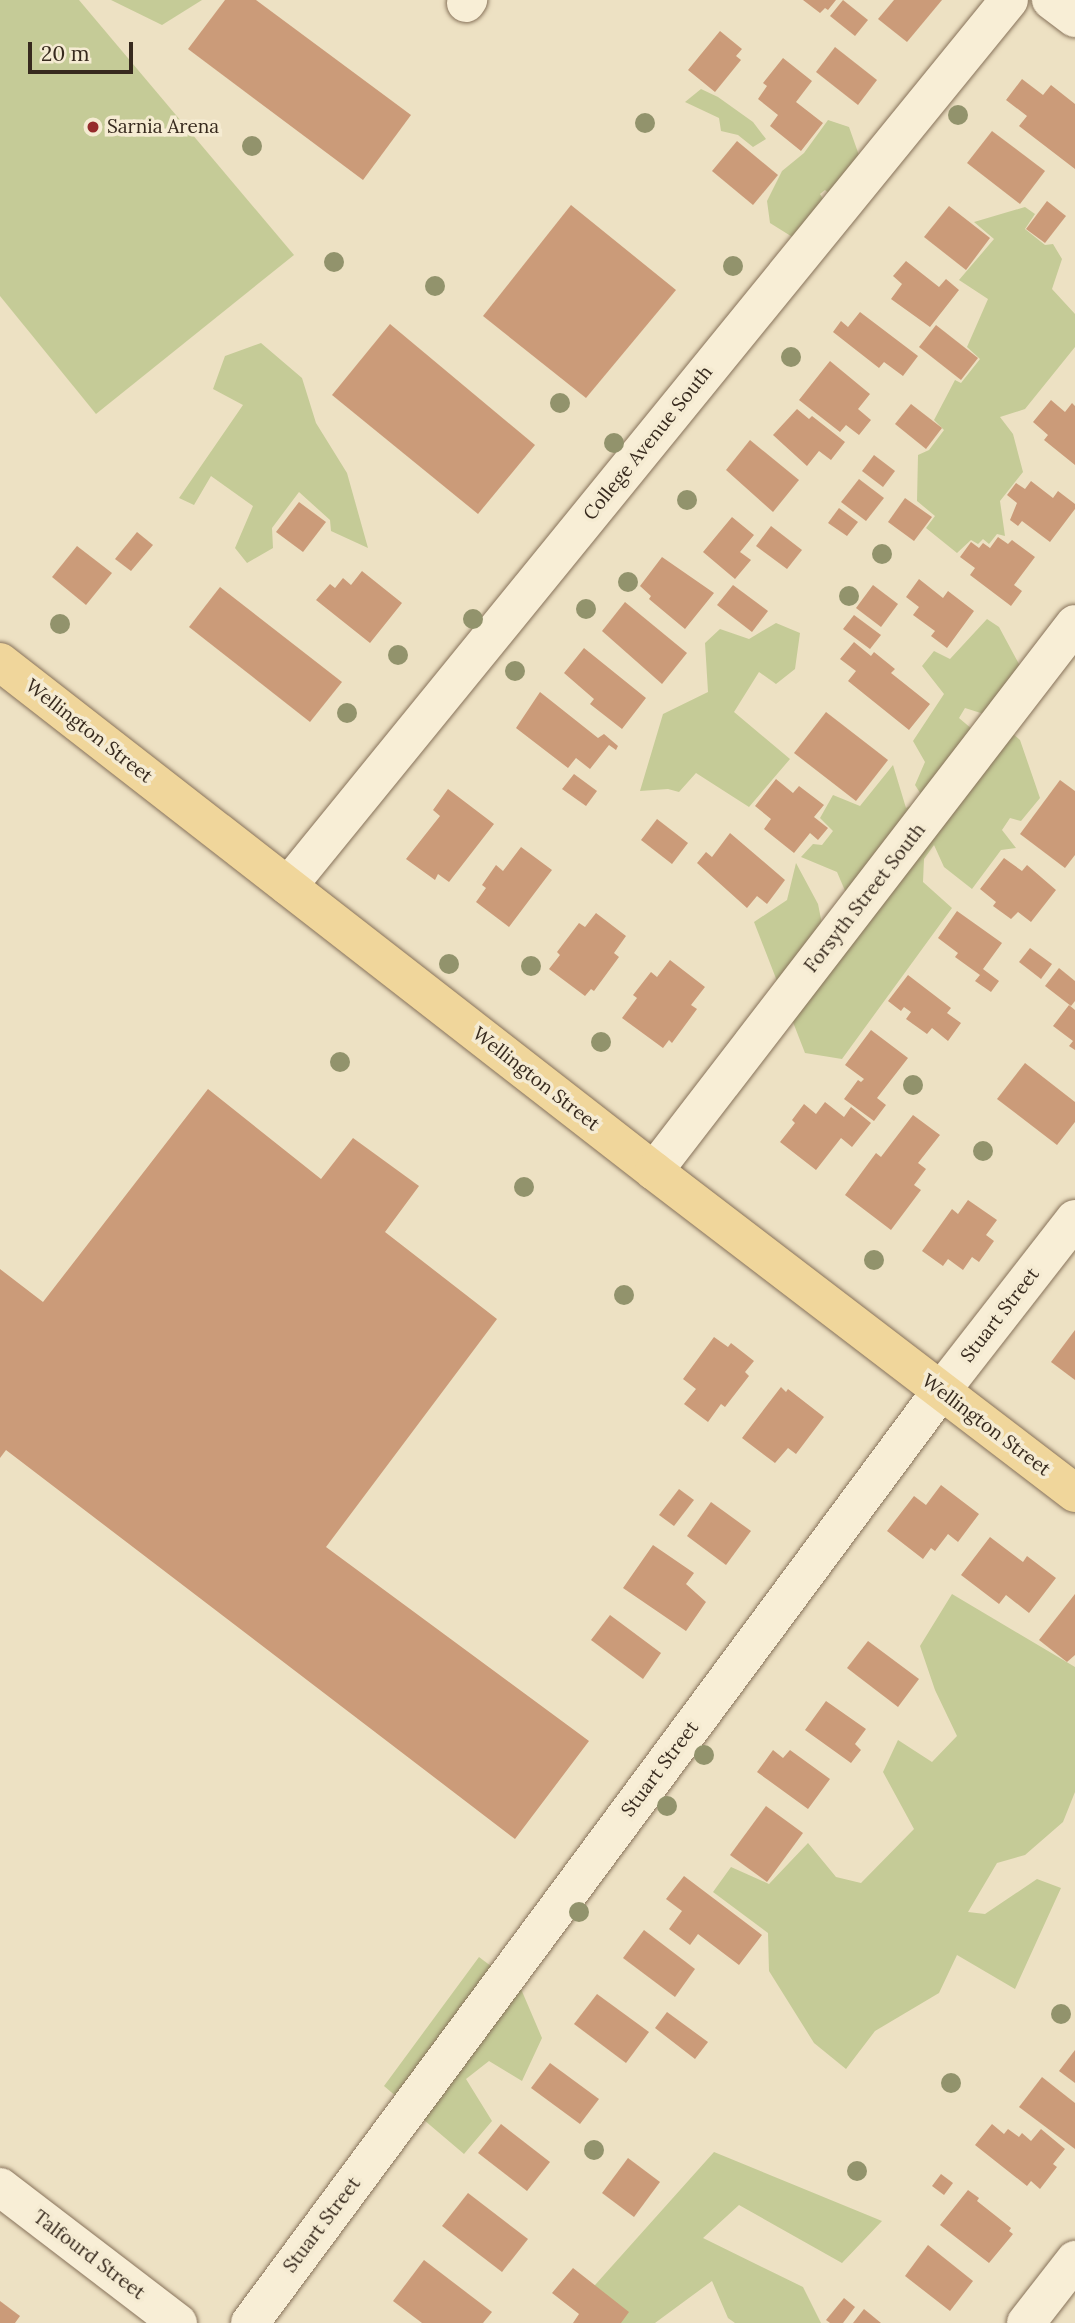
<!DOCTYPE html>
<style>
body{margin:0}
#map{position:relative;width:1075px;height:2323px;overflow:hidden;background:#ede1c3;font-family:Lora,serif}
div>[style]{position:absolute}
.green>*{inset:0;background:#c5cb97}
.building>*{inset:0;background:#cb9b79}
.roads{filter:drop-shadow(0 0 2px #87725a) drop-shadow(0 0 2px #87725a)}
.minor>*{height:38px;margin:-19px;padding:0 19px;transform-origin:19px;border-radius:19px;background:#f8eed6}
.major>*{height:38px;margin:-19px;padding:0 19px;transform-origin:19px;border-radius:19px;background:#f0d69b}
.trees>*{width:20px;height:20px;margin:-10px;border-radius:50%;background:#92936c}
.dots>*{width:19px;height:19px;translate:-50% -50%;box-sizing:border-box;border:4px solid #f5ebd2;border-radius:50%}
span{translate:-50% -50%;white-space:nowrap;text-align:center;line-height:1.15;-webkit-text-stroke:7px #f5ebd2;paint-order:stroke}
.poi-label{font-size:19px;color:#372a1e}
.left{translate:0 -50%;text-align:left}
.street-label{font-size:19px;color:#372a1e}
.scale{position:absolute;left:28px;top:42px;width:105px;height:32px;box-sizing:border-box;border:4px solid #372a1e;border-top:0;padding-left:9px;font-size:21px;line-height:24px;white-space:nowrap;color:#372a1e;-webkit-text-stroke:5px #f5ebd2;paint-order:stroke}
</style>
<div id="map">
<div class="green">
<i style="clip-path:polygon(0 0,79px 0,294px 255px,96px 414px,0 296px)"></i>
<i style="clip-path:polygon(111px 0,202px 0,162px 25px)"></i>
<i style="clip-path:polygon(701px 89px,718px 97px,753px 122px,766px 139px,753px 147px,738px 135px,721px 131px,719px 118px,685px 102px)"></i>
<i style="clip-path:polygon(828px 120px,849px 127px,860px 158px,832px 196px,825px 190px,820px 194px,826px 204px,794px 238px,770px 223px,767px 201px,782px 171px,804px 153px)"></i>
<i style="clip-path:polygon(1025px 207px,1035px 214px,1025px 229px,1045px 245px,1053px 244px,1062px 259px,1052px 289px,1075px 314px,1075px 347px,1025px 409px,1000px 417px,1013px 434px,1023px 472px,1000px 501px,1005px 536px,997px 534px,989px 544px,983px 539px,978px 544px,971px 540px,957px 553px,926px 528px,935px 516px,917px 501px,918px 455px,929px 450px,944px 430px,934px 420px,955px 380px,961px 383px,980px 359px,967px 347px,988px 299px,959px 280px,994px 239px,974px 222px)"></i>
<i style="clip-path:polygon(261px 343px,302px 378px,316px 423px,347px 473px,368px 548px,331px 531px,330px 520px,299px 492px,272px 528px,273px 548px,247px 563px,235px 548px,253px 506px,211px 476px,194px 505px,179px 498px,243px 405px,213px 389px,225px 356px)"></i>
<i style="clip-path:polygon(987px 619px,999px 627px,1026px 677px,987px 715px,965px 708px,959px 718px,979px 735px,1006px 728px,1020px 740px,1040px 798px,1021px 821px,1010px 818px,1002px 830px,1016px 848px,1001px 850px,972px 889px,944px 867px,934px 845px,924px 859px,923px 882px,952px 908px,842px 1059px,805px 1053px,754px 922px,787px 900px,796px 863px,818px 904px,825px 939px,852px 907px,837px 872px,801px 857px,813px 844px,822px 845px,833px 831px,820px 818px,833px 795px,860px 806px,893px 765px,906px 808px,924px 799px,915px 785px,925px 762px,913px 741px,944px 694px,922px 666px,934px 651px,950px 659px)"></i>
<i style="clip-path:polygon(776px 623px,800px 633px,795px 669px,776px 684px,759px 672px,734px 712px,790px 759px,749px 807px,696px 773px,679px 792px,668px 789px,640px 791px,663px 714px,708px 692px,705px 643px,720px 629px,749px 639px)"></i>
<i style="clip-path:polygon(952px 1594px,1075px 1667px,1075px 1792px,1063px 1822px,1025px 1855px,997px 1863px,968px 1912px,985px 1914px,1037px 1879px,1061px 1888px,1015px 1989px,957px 1955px,939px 1993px,875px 2031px,846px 2069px,814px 2043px,769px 1971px,768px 1933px,713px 1892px,731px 1867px,769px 1884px,808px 1843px,836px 1877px,861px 1883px,914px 1829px,883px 1772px,898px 1740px,932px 1762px,957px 1736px,935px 1690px,920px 1646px)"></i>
<i style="clip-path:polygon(479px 1957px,521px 1989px,542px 2038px,522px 2081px,489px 2061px,466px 2079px,492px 2121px,464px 2154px,384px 2086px)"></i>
<i style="clip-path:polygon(714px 2152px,882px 2221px,842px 2263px,739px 2205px,703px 2238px,803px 2287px,821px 2323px,735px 2323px,728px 2318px,712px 2281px,655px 2323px,593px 2323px,587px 2294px)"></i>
</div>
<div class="building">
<i style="clip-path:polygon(225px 0,256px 0,411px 115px,363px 180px,188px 49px)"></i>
<i style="clip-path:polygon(803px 0,836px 0,828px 10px,825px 8px,820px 13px)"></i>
<i style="clip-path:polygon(843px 0,868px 20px,855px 36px,830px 16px)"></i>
<i style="clip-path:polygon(894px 0,942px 0,907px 42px,878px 19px)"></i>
<i style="clip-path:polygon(720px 31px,742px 49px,736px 56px,741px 60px,715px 92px,688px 70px)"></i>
<i style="clip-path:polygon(835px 47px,877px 80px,858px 105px,816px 72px)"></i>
<i style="clip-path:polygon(783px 58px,812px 81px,796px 102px,823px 123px,801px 151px,770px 126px,778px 115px,758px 99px,767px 86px,763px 83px)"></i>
<i style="clip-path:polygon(1022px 79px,1043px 95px,1051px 85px,1075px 104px,1075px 169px,1019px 126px,1027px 116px,1006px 100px)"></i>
<i style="clip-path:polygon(992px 131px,1045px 171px,1020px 204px,967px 163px)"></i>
<i style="clip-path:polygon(737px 141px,778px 175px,753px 205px,712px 171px)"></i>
<i style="clip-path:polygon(1047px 201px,1066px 216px,1045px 243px,1026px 229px)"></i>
<i style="clip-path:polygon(571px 205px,676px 290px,586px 398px,483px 316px)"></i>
<i style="clip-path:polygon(949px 206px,990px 238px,966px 270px,924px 237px)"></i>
<i style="clip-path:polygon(906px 261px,939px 287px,946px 279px,959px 290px,930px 327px,891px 299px,902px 284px,893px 276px)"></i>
<i style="clip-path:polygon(860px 312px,918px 356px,903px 376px,884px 362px,879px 368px,833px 332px,841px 321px,848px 327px)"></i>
<i style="clip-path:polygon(390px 324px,535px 445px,478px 514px,332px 395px)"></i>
<i style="clip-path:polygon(936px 325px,978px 358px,961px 380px,919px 347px)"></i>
<i style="clip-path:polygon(830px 361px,870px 394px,858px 409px,871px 420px,859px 435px,846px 425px,840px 432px,799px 400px)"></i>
<i style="clip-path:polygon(1051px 400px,1065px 412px,1072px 403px,1075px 406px,1075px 465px,1044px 440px,1048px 435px,1033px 422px)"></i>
<i style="clip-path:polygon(911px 404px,942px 428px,926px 449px,895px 424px)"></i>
<i style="clip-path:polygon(797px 409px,809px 419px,812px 416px,845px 442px,831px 460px,819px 451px,807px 466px,773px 435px)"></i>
<i style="clip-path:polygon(750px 440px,799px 480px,773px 512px,726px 470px)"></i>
<i style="clip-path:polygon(874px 455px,895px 471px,883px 487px,862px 471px)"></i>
<i style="clip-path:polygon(859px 479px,884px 498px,866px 521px,841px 502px)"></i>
<i style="clip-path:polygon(1031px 481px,1053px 498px,1058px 491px,1075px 504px,1075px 509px,1050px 542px,1022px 521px,1018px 526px,1010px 520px,1017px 503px,1007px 495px,1016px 483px,1025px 489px)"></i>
<i style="clip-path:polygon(905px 498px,932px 517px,914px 541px,888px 522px)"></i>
<i style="clip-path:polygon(299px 502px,326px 522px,303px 552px,276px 532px)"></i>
<i style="clip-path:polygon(839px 508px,858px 522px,847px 536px,828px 523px)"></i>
<i style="clip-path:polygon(732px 517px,754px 535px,740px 552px,751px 560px,735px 579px,703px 552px)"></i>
<i style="clip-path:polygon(771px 526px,802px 550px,787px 569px,756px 546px)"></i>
<i style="clip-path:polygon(137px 532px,153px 545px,131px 571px,115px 559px)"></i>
<i style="clip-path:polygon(998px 537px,1008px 544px,1012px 540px,1035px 557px,1014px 585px,1022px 591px,1011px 606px,970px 575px,975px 568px,960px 557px,971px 542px,979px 548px,983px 543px,990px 548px)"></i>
<i style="clip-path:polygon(77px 546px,112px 573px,86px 605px,52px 577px)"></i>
<i style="clip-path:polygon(662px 557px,714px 593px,685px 629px,649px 599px,651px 596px,640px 586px)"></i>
<i style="clip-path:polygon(362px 571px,402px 603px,370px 643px,316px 600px,330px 584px,335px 588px,343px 578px,351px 585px)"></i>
<i style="clip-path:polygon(919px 579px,943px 598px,948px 591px,974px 611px,947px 648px,931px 636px,935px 631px,913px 615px,919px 607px,906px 597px)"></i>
<i style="clip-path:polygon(733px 585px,768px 611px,752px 632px,717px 605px)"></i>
<i style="clip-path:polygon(873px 585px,898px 604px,881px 627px,856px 608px)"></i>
<i style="clip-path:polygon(220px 587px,342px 682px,310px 722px,189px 627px)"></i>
<i style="clip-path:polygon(625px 602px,687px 653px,662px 684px,602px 631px)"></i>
<i style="clip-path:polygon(854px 615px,881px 635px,870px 649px,843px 629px)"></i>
<i style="clip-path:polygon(854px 642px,871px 656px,874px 652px,895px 669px,891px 673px,930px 704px,909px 730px,848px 681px,856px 671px,840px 659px)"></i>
<i style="clip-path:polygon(584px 648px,646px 698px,622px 729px,590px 704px,594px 699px,564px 673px)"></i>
<i style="clip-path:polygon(540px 692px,598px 738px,604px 734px,618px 746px,616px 750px,609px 745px,590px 769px,576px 758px,568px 768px,516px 728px)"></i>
<i style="clip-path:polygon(826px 712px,888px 760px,856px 801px,794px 753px)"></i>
<i style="clip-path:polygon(574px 774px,597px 791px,586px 806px,562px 789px)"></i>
<i style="clip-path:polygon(776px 779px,793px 793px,799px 786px,824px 805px,814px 817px,828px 828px,818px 840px,810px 833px,794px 853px,764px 829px,771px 819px,755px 806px)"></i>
<i style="clip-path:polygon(1060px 780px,1075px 791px,1075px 855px,1065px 868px,1020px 834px)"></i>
<i style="clip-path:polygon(448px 789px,494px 824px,449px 882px,438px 874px,435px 880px,406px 859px,440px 816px,433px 810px)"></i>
<i style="clip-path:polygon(657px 819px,688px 843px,672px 864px,641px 840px)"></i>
<i style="clip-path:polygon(730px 833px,785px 880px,767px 904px,757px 896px,747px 908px,697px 863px,706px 852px,712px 857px)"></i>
<i style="clip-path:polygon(521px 847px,552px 870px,509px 927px,476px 902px,486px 888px,482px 885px,496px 865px,503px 871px)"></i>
<i style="clip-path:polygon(1004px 858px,1022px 871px,1027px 865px,1056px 890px,1031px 922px,1018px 912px,1011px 919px,993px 906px,996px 902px,980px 889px)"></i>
<i style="clip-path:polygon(957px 911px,1002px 943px,983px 969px,999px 981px,991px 992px,975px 981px,980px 975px,955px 957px,958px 953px,938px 938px)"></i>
<i style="clip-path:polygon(596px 913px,626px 936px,614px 953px,619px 957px,594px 991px,591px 989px,585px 996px,549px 969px,560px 955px,557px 952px,579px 923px,585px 927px)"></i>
<i style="clip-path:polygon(1030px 948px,1052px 964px,1041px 979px,1019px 962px)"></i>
<i style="clip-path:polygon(670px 960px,705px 987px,691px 1005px,697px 1009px,672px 1043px,669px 1040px,663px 1048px,622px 1018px,637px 998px,633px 995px,651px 972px,657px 977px)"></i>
<i style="clip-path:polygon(1059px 968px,1075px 981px,1075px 1001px,1071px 1006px,1045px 986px)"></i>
<i style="clip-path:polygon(908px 975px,951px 1008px,947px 1013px,961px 1023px,948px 1041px,932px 1028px,927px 1034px,906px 1019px,911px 1012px,904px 1007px,901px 1011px,888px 1001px)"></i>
<i style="clip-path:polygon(1069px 1005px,1075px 1010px,1075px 1050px,1069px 1046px,1073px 1041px,1053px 1026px)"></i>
<i style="clip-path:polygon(871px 1030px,908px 1058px,877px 1098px,886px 1105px,874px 1121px,844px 1099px,858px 1080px,861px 1082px,864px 1079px,845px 1065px)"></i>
<i style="clip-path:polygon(1025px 1063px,1075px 1102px,1075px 1122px,1057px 1145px,997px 1099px)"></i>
<i style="clip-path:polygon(208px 1089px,321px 1179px,353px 1138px,419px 1186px,385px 1232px,497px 1319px,326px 1547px,589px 1741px,515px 1839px,6px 1450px,0 1458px,0 1269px,43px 1302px)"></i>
<i style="clip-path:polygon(825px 1102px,844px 1117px,851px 1107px,871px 1123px,852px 1147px,841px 1138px,816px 1170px,780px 1142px,795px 1123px,792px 1120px,804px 1104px,816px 1114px)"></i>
<i style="clip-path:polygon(913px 1115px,940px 1135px,918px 1163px,926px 1169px,914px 1185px,921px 1190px,891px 1230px,845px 1195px,876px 1153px,881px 1157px)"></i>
<i style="clip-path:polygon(968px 1200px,997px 1220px,986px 1235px,994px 1241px,979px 1262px,972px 1257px,963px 1270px,948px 1259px,943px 1266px,922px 1251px,952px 1209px,958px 1214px)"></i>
<i style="clip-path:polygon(1075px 1330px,1075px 1380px,1051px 1362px)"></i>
<i style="clip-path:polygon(714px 1337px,728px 1347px,731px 1343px,754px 1361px,745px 1372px,749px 1376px,725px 1407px,721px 1404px,708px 1422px,684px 1404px,696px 1389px,683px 1379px)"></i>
<i style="clip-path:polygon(781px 1387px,786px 1392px,788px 1389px,824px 1417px,796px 1454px,788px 1448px,775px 1463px,742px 1438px)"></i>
<i style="clip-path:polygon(941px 1485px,979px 1514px,958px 1542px,948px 1534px,935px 1551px,931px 1548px,923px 1559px,887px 1531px,914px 1496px,926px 1505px)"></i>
<i style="clip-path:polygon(679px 1489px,694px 1500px,674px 1526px,659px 1515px)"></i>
<i style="clip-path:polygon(711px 1502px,751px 1531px,726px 1565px,687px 1536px)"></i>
<i style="clip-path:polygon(990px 1537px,1023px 1562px,1027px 1556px,1056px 1578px,1029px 1613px,1006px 1595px,999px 1604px,961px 1575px)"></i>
<i style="clip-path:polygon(653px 1545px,694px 1573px,686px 1584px,706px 1602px,686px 1631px,623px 1588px)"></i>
<i style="clip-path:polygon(1075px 1594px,1075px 1655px,1067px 1662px,1039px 1640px)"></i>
<i style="clip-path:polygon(610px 1615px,661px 1653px,643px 1679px,591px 1640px)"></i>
<i style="clip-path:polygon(868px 1641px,919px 1679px,898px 1707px,847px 1668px)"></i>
<i style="clip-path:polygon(826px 1701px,866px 1729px,855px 1744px,861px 1750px,851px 1763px,805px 1730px)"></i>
<i style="clip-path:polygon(773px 1750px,783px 1758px,790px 1750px,830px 1779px,808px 1809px,757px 1772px)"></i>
<i style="clip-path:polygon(766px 1806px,803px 1833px,767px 1882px,730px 1855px)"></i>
<i style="clip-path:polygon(684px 1876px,762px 1935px,739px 1965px,698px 1934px,690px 1945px,669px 1929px,682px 1911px,666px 1899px)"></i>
<i style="clip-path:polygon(644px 1930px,695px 1969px,675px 1997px,623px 1958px)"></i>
<i style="clip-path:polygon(597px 1994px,649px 2032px,626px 2063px,574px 2024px)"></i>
<i style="clip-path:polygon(667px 2012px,708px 2042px,695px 2059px,655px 2028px)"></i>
<i style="clip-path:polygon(1075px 2050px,1075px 2083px,1059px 2071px)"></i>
<i style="clip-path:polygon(550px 2063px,599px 2099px,580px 2124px,531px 2088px)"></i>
<i style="clip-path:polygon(1042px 2077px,1075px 2103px,1075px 2149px,1019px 2107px)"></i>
<i style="clip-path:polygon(501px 2124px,550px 2162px,527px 2191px,478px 2153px)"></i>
<i style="clip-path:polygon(992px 2124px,1004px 2134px,1008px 2129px,1019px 2137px,1022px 2133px,1031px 2141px,1041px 2129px,1065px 2149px,1053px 2164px,1057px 2167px,1040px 2189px,1031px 2181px,1027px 2186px,975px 2145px)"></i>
<i style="clip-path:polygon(628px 2158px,660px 2182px,634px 2217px,602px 2193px)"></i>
<i style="clip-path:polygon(941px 2174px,953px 2183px,944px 2195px,932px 2186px)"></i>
<i style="clip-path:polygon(968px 2190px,979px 2198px,977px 2201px,1011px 2228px,1009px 2231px,1013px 2234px,989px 2263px,940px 2225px)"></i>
<i style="clip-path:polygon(468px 2193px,528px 2239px,502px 2272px,442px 2226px)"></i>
<i style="clip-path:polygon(928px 2245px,973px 2281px,950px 2311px,905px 2276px)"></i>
<i style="clip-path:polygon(424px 2260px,492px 2312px,483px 2323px,422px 2323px,393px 2301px)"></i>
<i style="clip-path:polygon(573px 2268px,629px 2312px,621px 2323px,573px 2323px,579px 2314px,552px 2293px)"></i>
<i style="clip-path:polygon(844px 2298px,855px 2307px,843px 2323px,830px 2323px,826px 2320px)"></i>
<i style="clip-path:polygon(0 2301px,20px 2316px,15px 2323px,0 2323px)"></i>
<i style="clip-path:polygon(864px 2309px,881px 2323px,853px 2323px)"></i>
</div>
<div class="roads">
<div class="minor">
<i style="left:1051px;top:0;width:30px;rotate:37deg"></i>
<i style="left:466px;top:3px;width:4px;rotate:-56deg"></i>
<i style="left:288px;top:886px;width:1142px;rotate:-50.86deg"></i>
<i style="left:654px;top:1171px;width:690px;rotate:-52.42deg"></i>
<i style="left:0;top:2187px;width:224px;rotate:37.4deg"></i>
<i style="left:250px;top:2323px;width:1160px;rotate:-53.45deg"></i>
<i style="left:941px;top:1391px;width:218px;rotate:-52.1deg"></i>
<i style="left:1026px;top:2323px;width:80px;rotate:-52.1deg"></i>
</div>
<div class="major">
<i style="left:0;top:662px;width:829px;rotate:37.89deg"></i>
<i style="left:654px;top:1171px;width:530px;rotate:37.41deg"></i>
</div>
</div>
<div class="trees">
<i style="left:958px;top:115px"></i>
<i style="left:645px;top:123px"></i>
<i style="left:252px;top:146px"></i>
<i style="left:334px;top:262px"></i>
<i style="left:733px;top:266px"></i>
<i style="left:435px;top:286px"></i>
<i style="left:791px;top:357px"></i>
<i style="left:560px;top:403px"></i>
<i style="left:614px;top:443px"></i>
<i style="left:687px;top:500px"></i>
<i style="left:882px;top:554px"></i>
<i style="left:628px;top:582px"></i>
<i style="left:849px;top:596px"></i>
<i style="left:586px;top:609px"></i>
<i style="left:473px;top:619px"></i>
<i style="left:60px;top:624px"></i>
<i style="left:398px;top:655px"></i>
<i style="left:515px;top:671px"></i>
<i style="left:347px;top:713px"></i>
<i style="left:449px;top:964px"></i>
<i style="left:531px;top:966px"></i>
<i style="left:601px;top:1042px"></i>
<i style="left:340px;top:1062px"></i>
<i style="left:913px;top:1085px"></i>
<i style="left:983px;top:1151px"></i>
<i style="left:524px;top:1187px"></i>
<i style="left:874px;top:1260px"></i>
<i style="left:624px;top:1295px"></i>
<i style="left:704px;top:1755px"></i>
<i style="left:667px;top:1806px"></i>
<i style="left:579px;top:1912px"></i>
<i style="left:1061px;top:2014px"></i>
<i style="left:951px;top:2083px"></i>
<i style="left:594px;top:2150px"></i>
<i style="left:857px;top:2171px"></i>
</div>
<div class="dots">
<i style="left:93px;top:127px;background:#952b2b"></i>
</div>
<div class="poi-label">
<span class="left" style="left:107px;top:127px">Sarnia Arena</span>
</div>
<div class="street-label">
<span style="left:648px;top:443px;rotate:-51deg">College Avenue South</span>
<span style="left:89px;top:731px;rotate:38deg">Wellington Street</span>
<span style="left:865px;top:898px;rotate:-52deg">Forsyth Street South</span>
<span style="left:536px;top:1079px;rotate:38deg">Wellington Street</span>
<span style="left:1000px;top:1315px;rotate:-52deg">Stuart Street</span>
<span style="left:986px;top:1425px;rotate:37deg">Wellington Street</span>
<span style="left:660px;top:1769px;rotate:-53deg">Stuart Street</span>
<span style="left:322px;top:2225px;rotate:-53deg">Stuart Street</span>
<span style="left:89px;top:2255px;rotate:37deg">Talfourd Street</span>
</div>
<div class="scale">20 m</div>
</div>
